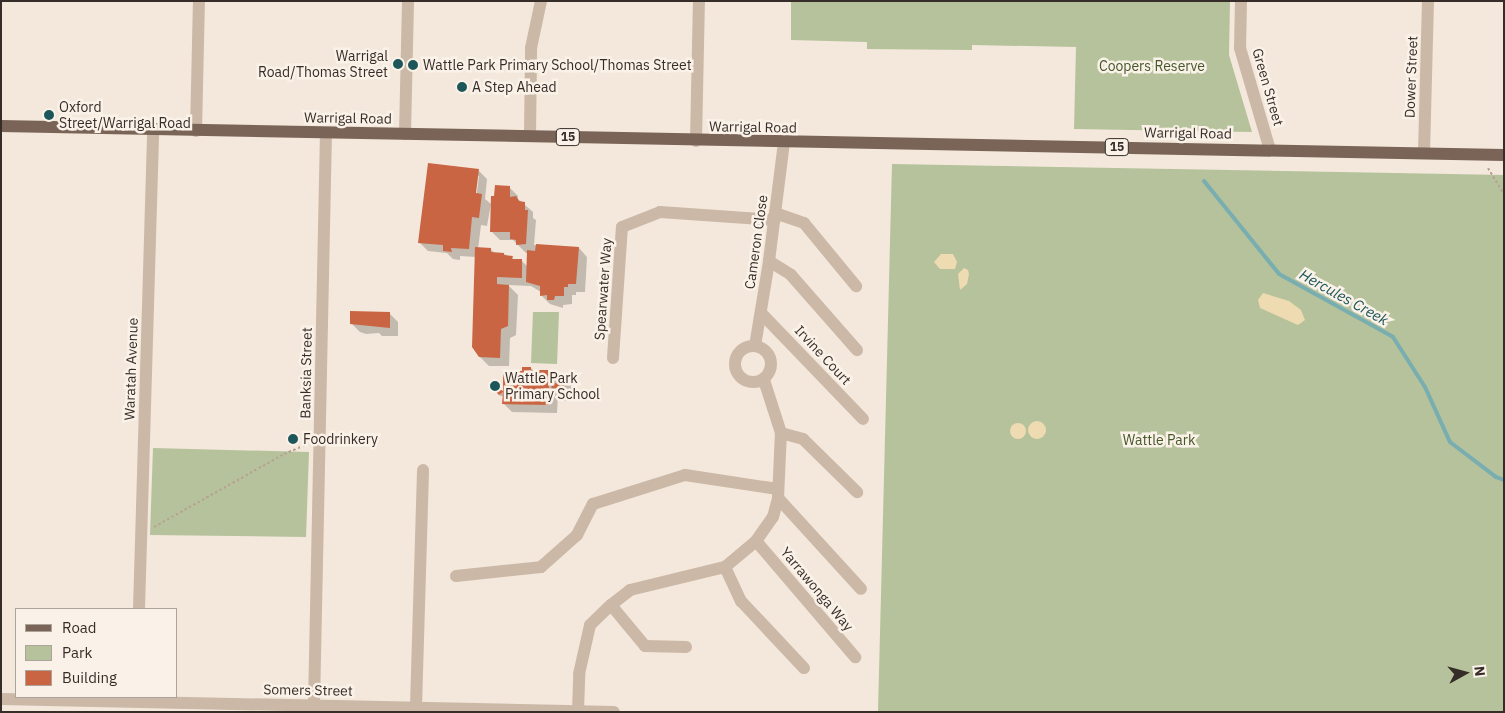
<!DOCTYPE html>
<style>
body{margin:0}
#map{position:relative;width:1505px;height:713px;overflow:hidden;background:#f3e8db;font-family:"IBM Plex Sans",sans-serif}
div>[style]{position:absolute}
.green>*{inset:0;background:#b5c29b}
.sand>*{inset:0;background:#efdbb1}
.round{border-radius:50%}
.shadow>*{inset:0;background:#0003}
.stream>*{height:4px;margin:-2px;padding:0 2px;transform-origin:2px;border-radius:2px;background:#79aeb1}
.building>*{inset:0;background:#ca6543}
.path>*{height:2px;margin-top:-1px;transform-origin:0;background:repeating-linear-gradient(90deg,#b7a291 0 2.5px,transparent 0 5px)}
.minor>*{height:12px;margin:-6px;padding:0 6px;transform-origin:6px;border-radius:6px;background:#cbb8a7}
.minor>.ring{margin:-6px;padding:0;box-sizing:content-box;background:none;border:12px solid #cbb8a7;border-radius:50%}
.major>*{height:12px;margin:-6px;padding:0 6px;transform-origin:6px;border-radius:6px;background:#7a6458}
.dots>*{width:14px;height:14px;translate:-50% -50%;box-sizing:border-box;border:2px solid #faf2e8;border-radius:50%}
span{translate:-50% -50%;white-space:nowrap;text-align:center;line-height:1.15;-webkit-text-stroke:5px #faf2e8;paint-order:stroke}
.shield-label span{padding:1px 4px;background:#faf2e8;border:1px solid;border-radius:4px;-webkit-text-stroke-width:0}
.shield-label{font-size:12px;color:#372d28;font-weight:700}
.poi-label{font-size:14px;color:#372d28}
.right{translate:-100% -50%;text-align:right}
.left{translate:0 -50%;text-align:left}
.park-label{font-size:14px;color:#46572b}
.street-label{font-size:14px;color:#372d28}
.water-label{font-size:15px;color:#1c565a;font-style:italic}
.frame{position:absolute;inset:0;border:2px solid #372d28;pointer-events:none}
.legend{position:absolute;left:15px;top:608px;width:162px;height:90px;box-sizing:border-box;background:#faf2e8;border:1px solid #aca39b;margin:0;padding:6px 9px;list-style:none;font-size:15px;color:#372d28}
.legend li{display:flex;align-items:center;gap:10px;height:25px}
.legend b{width:25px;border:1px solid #aca39b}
.north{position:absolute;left:1440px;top:648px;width:50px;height:50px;-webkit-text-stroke:4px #faf2e8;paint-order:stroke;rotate:83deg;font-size:14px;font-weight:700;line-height:20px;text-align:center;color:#372d28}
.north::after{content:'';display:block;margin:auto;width:18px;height:22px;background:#372d28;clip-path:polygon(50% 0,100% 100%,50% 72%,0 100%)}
</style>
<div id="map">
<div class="green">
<i style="clip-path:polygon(791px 1px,1230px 1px,1229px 55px,1252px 132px,1074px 129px,1076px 47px,972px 45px,972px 50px,867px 49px,867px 42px,791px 40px)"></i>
<i style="clip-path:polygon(892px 164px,1504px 175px,1504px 712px,878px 712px)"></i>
<i style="clip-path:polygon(533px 312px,559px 312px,557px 364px,531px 363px)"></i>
<i style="clip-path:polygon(153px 448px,309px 452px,306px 537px,150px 535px)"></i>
</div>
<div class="sand">
<i style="clip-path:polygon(941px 254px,953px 254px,957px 262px,955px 269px,940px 269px,934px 262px)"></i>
<i style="clip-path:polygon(964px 268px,968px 270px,969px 274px,967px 284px,960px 290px,958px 274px)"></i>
<i style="clip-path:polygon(1263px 293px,1289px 301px,1301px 310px,1305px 320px,1298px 325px,1260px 308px,1258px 300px)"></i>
<i class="round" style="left:1028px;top:421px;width:18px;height:18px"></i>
<i class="round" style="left:1010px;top:423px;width:16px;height:16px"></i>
</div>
<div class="shadow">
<i style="clip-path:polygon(evenodd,478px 170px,487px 179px,485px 199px,491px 204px,487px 226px,481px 225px,478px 249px,490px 249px,495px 253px,504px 254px,516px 260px,522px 261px,528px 267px,528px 253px,526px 253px,513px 240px,500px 240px,491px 231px,509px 187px,518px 196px,518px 199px,533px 212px,533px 218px,536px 220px,534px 245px,579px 248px,587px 257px,585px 292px,576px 292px,576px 295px,572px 295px,572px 304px,563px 305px,563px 308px,550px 304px,541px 295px,541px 292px,531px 286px,508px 285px,518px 295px,516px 335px,510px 338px,509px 366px,489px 366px,480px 357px,476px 257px,460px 256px,460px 260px,453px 259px,447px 253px,428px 251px,419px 242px,478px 170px,477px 176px,479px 176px,476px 200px,474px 199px,477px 176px)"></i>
<i style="clip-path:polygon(390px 314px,398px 322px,398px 336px,382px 336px,379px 333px,366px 334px,360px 332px,351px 323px)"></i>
<i style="clip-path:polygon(531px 368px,534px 371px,549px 372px,563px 383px,567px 380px,578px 392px,565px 401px,558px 394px,557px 413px,512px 412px,504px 404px,504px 396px,500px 396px,497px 390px,504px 393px,523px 372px)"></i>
</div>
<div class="stream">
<i style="left:1204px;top:181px;width:119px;rotate:51.1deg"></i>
<i style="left:1279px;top:274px;width:130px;rotate:28.9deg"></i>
<i style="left:1393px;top:337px;width:59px;rotate:57.4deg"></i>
<i style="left:1425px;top:387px;width:60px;rotate:65.6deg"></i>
<i style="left:1450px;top:442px;width:58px;rotate:37.3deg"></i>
<i style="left:1496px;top:477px;width:9px;rotate:21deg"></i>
</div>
<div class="building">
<i style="clip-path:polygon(428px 163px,479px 169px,476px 193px,482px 194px,479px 218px,472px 217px,469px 249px,451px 248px,452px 252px,443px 251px,443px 245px,418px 243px)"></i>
<i style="clip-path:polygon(495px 185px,510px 186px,510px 197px,516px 196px,519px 201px,525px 202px,525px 210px,528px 210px,526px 244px,516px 245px,516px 240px,510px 239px,510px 232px,490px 232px,491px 196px,494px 196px)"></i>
<i style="clip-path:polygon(536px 244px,579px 247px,576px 284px,568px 284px,568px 287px,564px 287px,564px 296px,555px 296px,554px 300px,547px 300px,547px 295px,540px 296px,540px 286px,526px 282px,527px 250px,535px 251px)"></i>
<i style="clip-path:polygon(475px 247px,491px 248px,491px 252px,504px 253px,504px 255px,513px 256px,512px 259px,522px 259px,522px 278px,497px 277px,497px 284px,509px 285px,508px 326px,501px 329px,500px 358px,479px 357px,472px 347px)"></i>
<i style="clip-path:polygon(350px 311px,390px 312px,390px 328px,350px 324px)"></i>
<i style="clip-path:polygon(522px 367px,531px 367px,531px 370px,549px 370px,549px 405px,502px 404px,503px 392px,499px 395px,495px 391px,498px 388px,503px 391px,503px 370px,522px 371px)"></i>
<i style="clip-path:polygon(560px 379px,563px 382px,568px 379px,570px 383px,556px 394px,551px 387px)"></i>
</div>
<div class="path">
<i style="left:1488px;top:168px;width:31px;rotate:59deg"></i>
<i style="left:154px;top:527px;width:149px;rotate:-29.3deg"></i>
<i style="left:284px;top:454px;width:26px;rotate:-23deg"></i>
</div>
<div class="minor">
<i style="left:1241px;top:1px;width:47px;rotate:91.2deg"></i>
<i style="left:1240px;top:48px;width:106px;rotate:73.6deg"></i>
<i style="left:196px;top:131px;width:130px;rotate:-88.7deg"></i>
<i style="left:405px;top:134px;width:133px;rotate:-88.7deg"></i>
<i style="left:530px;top:136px;width:88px;rotate:-89.3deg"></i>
<i style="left:531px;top:48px;width:48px;rotate:-78deg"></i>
<i style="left:696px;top:141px;width:140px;rotate:-88.8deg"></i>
<i style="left:1424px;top:153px;width:152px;rotate:-88.5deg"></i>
<i style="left:775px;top:213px;width:31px;rotate:19deg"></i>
<i style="left:804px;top:223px;width:82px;rotate:50.5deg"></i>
<i style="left:769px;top:261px;width:26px;rotate:32deg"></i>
<i style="left:791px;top:275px;width:100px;rotate:48.7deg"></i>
<i style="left:761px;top:313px;width:147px;rotate:46.1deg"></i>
<i class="ring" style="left:735px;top:346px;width:24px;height:24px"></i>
<i style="left:755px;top:346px;width:86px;rotate:-80.6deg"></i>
<i style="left:769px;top:261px;width:120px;rotate:-82.8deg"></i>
<i style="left:613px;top:358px;width:131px;rotate:-86.1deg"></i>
<i style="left:622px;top:227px;width:41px;rotate:-21.5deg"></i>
<i style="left:660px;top:212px;width:115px;rotate:4deg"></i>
<i style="left:781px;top:433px;width:23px;rotate:15deg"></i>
<i style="left:803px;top:439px;width:76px;rotate:44.5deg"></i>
<i style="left:778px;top:498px;width:123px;rotate:47.6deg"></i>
<i style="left:756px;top:541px;width:153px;rotate:49.5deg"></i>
<i style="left:725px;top:567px;width:38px;rotate:65deg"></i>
<i style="left:741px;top:601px;width:92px;rotate:46.8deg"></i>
<i style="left:456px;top:576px;width:85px;rotate:-6deg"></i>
<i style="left:541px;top:567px;width:48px;rotate:-41.6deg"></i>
<i style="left:577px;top:535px;width:35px;rotate:-63deg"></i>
<i style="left:593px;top:504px;width:96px;rotate:-17.5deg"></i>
<i style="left:685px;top:475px;width:94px;rotate:8.6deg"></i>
<i style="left:611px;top:605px;width:53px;rotate:50.3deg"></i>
<i style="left:645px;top:646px;width:41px;rotate:1.4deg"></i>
<i style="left:139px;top:609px;width:479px;rotate:-88.3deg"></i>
<i style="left:1px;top:699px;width:613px;rotate:1.21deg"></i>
<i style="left:314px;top:705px;width:572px;rotate:-88.8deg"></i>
<i style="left:416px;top:707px;width:237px;rotate:-88.3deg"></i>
<i style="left:578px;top:711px;width:37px;rotate:-88deg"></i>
<i style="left:579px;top:674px;width:50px;rotate:-77.3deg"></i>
<i style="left:590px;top:625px;width:29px;rotate:-44deg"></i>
<i style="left:611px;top:605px;width:24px;rotate:-38deg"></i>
<i style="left:630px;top:590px;width:98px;rotate:-13.6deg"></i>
<i style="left:725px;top:567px;width:40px;rotate:-40deg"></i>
<i style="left:756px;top:541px;width:29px;rotate:-55deg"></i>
<i style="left:773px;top:517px;width:20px;rotate:-75deg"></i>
<i style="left:778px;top:498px;width:65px;rotate:-87.4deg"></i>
<i style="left:781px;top:433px;width:56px;rotate:-107.8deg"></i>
</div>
<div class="major">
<i style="left:1px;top:126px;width:1503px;rotate:1.11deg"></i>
</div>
<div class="dots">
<i style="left:398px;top:64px;background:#1c565a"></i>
<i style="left:413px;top:65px;background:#1c565a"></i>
<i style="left:462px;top:87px;background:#1c565a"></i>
<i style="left:49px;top:115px;background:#1c565a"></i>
<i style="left:495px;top:386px;background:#1c565a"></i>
<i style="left:293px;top:439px;background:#1c565a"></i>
</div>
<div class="shield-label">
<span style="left:568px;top:137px">15</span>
<span style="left:1117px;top:147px">15</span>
</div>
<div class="poi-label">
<span class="right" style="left:388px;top:64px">Warrigal<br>Road/Thomas Street</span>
<span class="left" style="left:423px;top:65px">Wattle Park Primary School/Thomas Street</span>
<span class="left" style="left:472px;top:87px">A Step Ahead</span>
<span class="left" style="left:59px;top:115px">Oxford<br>Street/Warrigal Road</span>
<span class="left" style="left:505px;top:386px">Wattle Park<br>Primary School</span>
<span class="left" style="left:303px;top:439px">Foodrinkery</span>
</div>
<div class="park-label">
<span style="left:1152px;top:66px">Coopers Reserve</span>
<span style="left:1159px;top:440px">Wattle Park</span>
</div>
<div class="street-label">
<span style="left:1411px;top:77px;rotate:-88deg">Dower Street</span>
<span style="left:1268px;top:87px;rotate:74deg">Green Street</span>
<span style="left:348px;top:118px;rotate:1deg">Warrigal Road</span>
<span style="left:753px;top:127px;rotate:1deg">Warrigal Road</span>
<span style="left:1188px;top:133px;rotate:1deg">Warrigal Road</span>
<span style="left:756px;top:242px;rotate:-82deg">Cameron Close</span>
<span style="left:603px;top:289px;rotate:-86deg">Spearwater Way</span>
<span style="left:823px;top:355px;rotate:47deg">Irvine Court</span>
<span style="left:131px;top:369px;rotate:-88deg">Waratah Avenue</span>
<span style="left:306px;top:373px;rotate:-89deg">Banksia Street</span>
<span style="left:817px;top:589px;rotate:50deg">Yarrawonga Way</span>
<span style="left:308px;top:690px;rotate:1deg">Somers Street</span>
</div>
<div class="water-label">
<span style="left:1344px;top:297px;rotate:29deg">Hercules Creek</span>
</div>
<div class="frame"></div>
<ul class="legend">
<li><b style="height:6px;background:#7a6458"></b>Road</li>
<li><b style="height:14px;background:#b5c29b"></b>Park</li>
<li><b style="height:14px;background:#ca6543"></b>Building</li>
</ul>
<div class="north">N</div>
</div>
